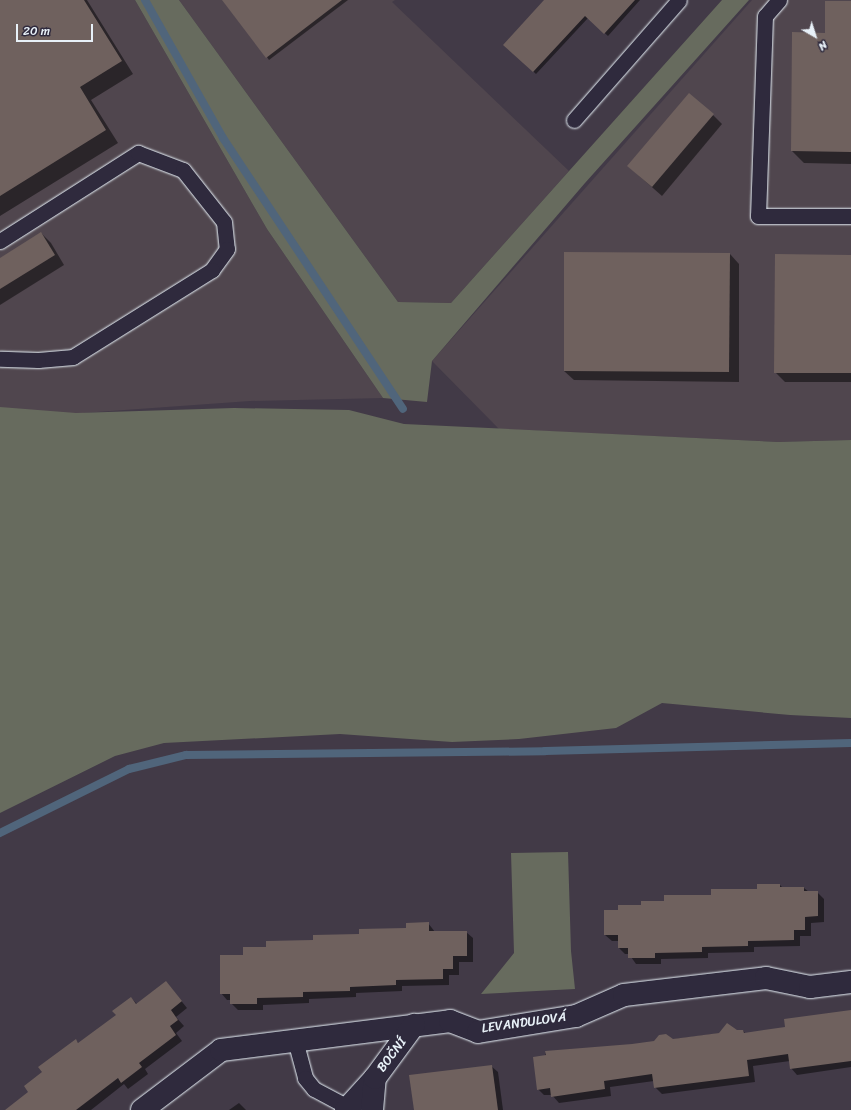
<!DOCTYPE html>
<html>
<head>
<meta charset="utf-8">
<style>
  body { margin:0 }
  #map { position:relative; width:851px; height:1110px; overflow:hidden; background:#423a47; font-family:Sriracha,sans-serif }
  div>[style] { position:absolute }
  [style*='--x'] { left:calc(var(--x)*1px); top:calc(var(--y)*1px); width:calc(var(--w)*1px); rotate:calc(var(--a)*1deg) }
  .built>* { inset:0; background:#50464e }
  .green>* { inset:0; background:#676b5e }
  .shadow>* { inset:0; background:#0007 }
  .stream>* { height:8px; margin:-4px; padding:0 4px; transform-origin:4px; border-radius:4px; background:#50657b }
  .building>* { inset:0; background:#6f615e }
  .roads { filter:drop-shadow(0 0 1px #e8f1f8) drop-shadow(0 0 1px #e8f1f8) }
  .lane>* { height:15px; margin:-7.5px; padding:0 7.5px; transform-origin:7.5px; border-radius:7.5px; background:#2f2a3d }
  .street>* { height:22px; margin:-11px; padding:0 11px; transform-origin:11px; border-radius:11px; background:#2f2a3d }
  span { translate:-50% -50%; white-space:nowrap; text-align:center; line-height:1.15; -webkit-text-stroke:4px #2f2a3d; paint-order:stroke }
  .street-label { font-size:13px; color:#e8f1f8 }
  .north { position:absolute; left:795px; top:16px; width:40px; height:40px; -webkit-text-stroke:3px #2f2a3d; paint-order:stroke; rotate:141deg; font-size:11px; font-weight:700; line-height:16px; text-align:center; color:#e8f1f8 }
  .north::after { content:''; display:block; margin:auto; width:14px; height:18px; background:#e8f1f8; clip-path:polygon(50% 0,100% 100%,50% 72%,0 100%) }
  .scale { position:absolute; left:16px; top:24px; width:77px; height:18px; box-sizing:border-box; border:2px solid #e8f1f8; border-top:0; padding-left:5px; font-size:12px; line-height:14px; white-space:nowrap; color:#e8f1f8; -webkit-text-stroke:3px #2f2a3d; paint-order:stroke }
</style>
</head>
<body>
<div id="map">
  <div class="built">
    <i style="clip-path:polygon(0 0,135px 0,267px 229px,383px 398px,250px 401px,55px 415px,0 408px)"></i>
    <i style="clip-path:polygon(179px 0,395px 0,392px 2px,569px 171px,451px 303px,398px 302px)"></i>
    <i style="clip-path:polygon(752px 0,851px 0,851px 440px,778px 442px,499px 429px,432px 361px)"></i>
  </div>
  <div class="green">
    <i style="clip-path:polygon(135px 0,179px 0,398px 302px,451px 303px,722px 0,749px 0,585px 183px,432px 361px,427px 402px,383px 398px,267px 229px)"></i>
    <i style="clip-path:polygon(0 407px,76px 413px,234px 408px,349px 410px,404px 424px,778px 442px,851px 440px,851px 718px,790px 715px,662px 703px,616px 728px,519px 739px,452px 742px,340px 734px,164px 743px,115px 756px,0 813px)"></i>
    <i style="clip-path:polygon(568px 852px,571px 951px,575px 989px,481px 994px,514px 953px,511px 853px)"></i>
  </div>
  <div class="shadow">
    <i style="clip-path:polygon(0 0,87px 0,133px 74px,91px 100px,118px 143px,0 216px)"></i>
    <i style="clip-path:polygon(228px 0,348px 0,269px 60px)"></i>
    <i style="clip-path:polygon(546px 0,640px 0,608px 36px,588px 18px,536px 74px,505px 45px)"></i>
    <i style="clip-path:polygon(851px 2px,851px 164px,804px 163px,792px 151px,793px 33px,826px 34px)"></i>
    <i style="clip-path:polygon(713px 115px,722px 124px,662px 196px,628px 166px)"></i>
    <i style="clip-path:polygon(41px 233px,51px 243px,64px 265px,0 305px,0 259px)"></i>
    <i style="clip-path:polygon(730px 254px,739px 264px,739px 382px,574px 380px,564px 371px)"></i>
    <i style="clip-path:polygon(851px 256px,851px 382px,785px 382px,775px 372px)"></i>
    <i style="clip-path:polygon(780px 885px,783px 888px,804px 888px,809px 892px,817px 892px,824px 899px,824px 922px,811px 923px,811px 936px,800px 936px,800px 946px,754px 947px,754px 952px,708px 953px,708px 958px,661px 959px,661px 964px,636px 964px,629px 954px,625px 954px,619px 948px,619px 941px,612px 941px,605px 935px,619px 911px,758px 890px)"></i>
    <i style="clip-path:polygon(428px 923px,435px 932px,466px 932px,473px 938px,473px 962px,459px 962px,459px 975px,449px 975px,449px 985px,402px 986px,402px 991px,356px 993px,356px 997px,309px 999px,309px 1003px,263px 1005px,263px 1010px,238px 1010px,231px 1003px,231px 1000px,227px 1000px,221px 993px,244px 956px,267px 947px,407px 929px)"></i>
    <i style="clip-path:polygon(166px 982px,187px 1008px,176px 1017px,184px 1026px,176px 1033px,182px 1041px,145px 1069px,148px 1074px,128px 1089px,124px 1084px,91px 1110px,7px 1110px,30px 1092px,43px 1072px,76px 1040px,79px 1044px,117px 1016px,131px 998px,137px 1004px)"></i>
    <i style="clip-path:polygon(851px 1011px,851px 1067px,797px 1075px,791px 1068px,790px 1061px,753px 1066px,755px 1082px,662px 1094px,655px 1087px,654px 1081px,610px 1087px,611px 1096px,559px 1103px,552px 1095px,544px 1095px,538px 1089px,546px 1052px,600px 1049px,737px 1031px,743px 1031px,746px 1034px,786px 1028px)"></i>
    <i style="clip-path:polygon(491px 1066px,498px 1072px,503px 1110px,415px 1110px)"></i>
    <i style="clip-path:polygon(239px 1103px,246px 1110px,229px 1110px)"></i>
  </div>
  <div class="stream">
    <i style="--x:145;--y:0;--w:159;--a:60.5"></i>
    <i style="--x:223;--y:138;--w:325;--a:56.4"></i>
    <i style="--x:0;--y:833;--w:144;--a:-26.4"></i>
    <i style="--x:129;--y:769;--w:59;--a:-13.8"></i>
    <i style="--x:186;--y:755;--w:359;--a:-0.6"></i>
    <i style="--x:545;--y:751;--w:306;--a:-1.5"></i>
  </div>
  <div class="building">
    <i style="clip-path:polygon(0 0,84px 0,122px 61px,80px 87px,106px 130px,0 196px)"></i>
    <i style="clip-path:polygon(222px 0,342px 0,266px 58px)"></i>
    <i style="clip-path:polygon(544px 0,635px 0,604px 34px,585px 16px,533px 72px,503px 45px)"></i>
    <i style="clip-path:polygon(825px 1px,851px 1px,851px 152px,791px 151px,792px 32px,825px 33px)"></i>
    <i style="clip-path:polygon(689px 93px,714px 114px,652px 187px,627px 166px)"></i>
    <i style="clip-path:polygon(41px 232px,55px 255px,0 289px,0 258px)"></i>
    <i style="clip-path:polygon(564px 252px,730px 253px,729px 372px,564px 371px)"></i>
    <i style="clip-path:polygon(775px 254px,851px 255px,851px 373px,774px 373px)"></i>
    <i style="clip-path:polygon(757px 884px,780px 884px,780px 887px,804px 887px,804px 891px,818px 891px,818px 916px,805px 917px,805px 930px,794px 930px,794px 940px,748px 941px,748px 946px,702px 947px,702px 952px,655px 953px,655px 958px,628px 958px,628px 948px,618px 948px,618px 935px,604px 935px,604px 910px,618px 910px,618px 905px,641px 905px,641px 901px,664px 901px,664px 895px,711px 895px,711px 889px,757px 889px)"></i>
    <i style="clip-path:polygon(429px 922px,429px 931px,467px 931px,467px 956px,453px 956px,453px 969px,443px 969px,443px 979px,396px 980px,396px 985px,350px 987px,350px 991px,303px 992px,303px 997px,257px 998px,257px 1004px,230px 1004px,230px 994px,220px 994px,220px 955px,243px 955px,243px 947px,266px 947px,266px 941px,313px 940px,313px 935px,359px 934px,359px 929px,406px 928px,406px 923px)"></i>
    <i style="clip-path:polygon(166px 981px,182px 1001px,171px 1010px,178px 1020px,170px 1026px,176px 1035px,139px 1063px,142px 1067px,121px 1083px,118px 1078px,76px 1110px,5px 1110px,28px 1092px,24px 1086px,42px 1072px,38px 1067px,76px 1039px,78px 1043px,116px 1015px,112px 1011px,131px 997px,136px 1004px)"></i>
    <i style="clip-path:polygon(851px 1010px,851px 1061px,790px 1069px,788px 1054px,747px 1060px,749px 1076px,654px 1088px,652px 1074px,604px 1081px,605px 1089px,551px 1097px,550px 1088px,537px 1090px,533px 1057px,546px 1055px,545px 1051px,632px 1044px,654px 1041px,659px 1035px,666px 1034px,673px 1039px,719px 1033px,727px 1023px,737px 1030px,743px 1030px,744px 1033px,785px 1027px,784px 1019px)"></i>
    <i style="clip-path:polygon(492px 1065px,498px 1110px,414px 1110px,409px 1075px)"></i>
  </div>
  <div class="roads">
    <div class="lane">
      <i style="--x:779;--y:0;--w:21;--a:131"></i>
      <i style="--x:765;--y:16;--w:200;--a:92"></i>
      <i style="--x:758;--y:216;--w:93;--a:0"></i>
      <i style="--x:574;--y:120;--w:159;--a:-48.8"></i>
      <i style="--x:0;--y:241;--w:164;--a:-32.5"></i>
      <i style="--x:138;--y:153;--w:48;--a:20.7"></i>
      <i style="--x:183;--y:170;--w:66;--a:51.7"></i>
      <i style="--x:224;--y:222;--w:27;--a:84"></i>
      <i style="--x:227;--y:249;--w:26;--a:126"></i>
      <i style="--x:212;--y:270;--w:164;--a:148"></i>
      <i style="--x:73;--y:357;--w:35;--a:175"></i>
      <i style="--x:38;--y:360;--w:38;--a:-178"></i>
      <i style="--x:295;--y:1040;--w:39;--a:75"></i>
      <i style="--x:305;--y:1078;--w:14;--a:51"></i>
      <i style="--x:314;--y:1089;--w:38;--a:28"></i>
    </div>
    <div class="street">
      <i style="--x:142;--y:1110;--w:99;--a:-37.2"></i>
      <i style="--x:221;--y:1050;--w:231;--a:-7.2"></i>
      <i style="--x:450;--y:1021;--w:30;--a:21"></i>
      <i style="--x:478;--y:1032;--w:99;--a:-9.3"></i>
      <i style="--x:576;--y:1016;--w:52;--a:-23.6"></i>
      <i style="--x:624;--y:995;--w:143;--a:-6.8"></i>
      <i style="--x:766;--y:978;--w:45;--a:11.6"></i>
      <i style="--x:810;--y:987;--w:41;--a:-7"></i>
      <i style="--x:346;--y:1110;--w:43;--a:-47.8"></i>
      <i style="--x:372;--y:1110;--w:32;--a:-85"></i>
      <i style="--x:375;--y:1078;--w:66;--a:-53.7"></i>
    </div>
  </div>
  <div class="street-label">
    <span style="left:524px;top:1023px;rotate:-8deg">LEVANDULOVÁ</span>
    <span style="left:392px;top:1055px;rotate:-53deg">BOČNÍ</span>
  </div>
  <div class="north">N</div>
  <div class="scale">20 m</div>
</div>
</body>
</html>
